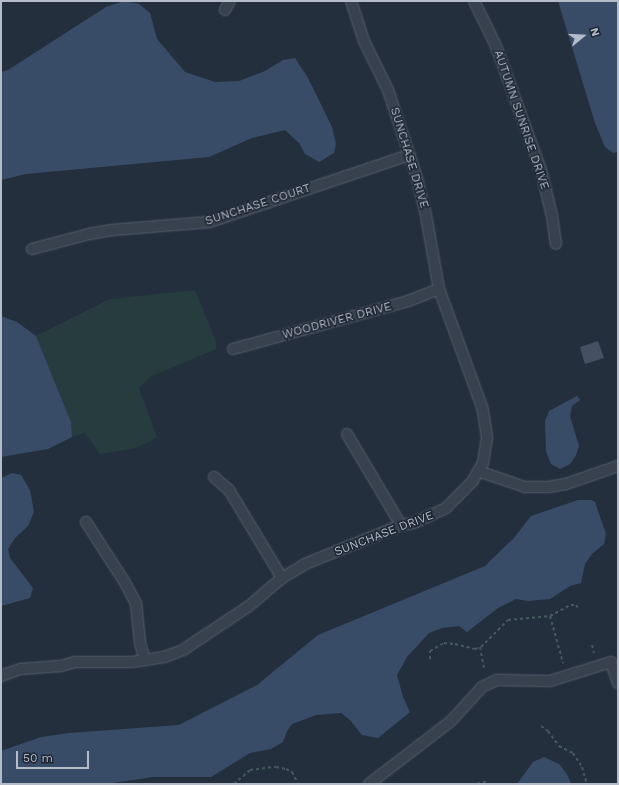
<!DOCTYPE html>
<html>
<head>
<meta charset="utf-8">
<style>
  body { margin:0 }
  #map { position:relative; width:619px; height:785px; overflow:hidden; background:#242f3e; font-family:"Work Sans",sans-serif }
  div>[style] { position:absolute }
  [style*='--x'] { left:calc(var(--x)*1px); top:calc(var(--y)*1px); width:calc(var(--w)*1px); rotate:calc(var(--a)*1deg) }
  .green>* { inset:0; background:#263c3f }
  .water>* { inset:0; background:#394c67 }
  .building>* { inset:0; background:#455162 }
  .path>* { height:2px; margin-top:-1px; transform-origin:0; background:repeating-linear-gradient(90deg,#44595c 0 3px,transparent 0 6px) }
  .roads { filter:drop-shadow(0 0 1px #565f6c) drop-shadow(0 0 1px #565f6c) }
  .minor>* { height:10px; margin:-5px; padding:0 5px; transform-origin:5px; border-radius:5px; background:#38414e }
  span { translate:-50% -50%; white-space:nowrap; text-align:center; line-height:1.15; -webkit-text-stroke:3px #1d2633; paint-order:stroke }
  .street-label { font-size:12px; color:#b4bcc9 }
  .frame { position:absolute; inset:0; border:2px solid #b4bcc9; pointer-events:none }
  .north { position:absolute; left:563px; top:16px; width:40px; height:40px; -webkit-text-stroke:3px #1d2633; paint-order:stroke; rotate:72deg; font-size:11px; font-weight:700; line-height:16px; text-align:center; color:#b4bcc9 }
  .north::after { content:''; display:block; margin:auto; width:14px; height:18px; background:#b4bcc9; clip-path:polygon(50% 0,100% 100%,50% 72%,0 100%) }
  .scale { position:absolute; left:16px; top:751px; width:73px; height:18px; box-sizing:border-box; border:2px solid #b4bcc9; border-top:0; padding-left:5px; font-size:12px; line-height:14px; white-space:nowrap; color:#b4bcc9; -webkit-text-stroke:3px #1d2633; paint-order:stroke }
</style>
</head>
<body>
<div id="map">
  <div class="green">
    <i style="clip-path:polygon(195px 290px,216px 342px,216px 349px,150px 377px,139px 388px,157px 437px,137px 448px,100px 454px,85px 433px,72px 437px,71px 422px,36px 336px,110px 299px)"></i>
  </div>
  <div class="water">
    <i style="clip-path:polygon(124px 1px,139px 4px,150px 13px,157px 39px,185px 72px,215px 82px,239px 81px,265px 71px,283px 60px,295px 58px,308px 78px,332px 127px,336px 144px,334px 153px,319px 162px,305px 154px,299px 143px,285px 130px,252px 138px,209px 157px,26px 174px,1px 180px,1px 72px,8px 70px,106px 7px)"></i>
    <i style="clip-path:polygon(558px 1px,618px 1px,618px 152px,613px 153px,605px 147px,595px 123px)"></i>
    <i style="clip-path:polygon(1px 316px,17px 322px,36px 336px,71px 422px,72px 437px,48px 449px,1px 457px)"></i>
    <i style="clip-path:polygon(577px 396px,580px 400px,572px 406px,570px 416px,579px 446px,576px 455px,570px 464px,560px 469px,551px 464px,546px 451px,545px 421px,549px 411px)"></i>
    <i style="clip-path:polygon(12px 473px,21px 475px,30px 490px,34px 512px,28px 526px,15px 538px,8px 549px,10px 558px,33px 588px,30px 598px,1px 606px,1px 478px)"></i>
    <i style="clip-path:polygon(578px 500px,591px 500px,595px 502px,606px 534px,604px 544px,592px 554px,585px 564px,581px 583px,570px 586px,550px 599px,528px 601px,516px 599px,498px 608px,467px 632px,459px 626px,442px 628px,429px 633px,407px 657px,397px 675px,403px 697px,410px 712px,378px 738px,362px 735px,350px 720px,341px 713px,316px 715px,292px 724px,287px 731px,283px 742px,271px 749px,250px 753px,211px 777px,153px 777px,105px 784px,1px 784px,1px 751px,41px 737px,69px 733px,179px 725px,257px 685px,318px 635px,485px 566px,514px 538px,531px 516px)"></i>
    <i style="clip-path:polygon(544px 757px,559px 764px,567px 774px,571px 784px,517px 784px,533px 762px)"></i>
  </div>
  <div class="building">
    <i style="clip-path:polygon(598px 341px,604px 358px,585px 364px,580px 347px)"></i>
  </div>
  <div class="path">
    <i style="--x:550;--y:616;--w:49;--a:74.5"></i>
    <i style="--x:592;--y:645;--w:8;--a:76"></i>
    <i style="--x:480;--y:647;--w:21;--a:79"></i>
    <i style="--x:430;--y:659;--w:8;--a:-90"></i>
    <i style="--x:430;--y:651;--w:16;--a:-30"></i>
    <i style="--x:444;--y:643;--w:11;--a:5"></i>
    <i style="--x:455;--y:644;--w:21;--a:14"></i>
    <i style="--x:475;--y:649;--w:6;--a:-18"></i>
    <i style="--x:481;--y:647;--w:38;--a:-45"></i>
    <i style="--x:508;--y:620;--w:42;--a:-5.4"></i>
    <i style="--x:550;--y:616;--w:24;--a:-28"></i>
    <i style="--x:571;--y:605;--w:5;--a:0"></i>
    <i style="--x:576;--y:605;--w:5;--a:53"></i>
    <i style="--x:541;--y:726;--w:9;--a:36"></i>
    <i style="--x:548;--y:731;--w:19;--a:54"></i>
    <i style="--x:559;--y:746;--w:16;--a:27"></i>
    <i style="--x:573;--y:753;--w:17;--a:57"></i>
    <i style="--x:582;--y:767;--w:18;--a:74"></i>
    <i style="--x:234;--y:784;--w:21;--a:-41"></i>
    <i style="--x:250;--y:770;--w:26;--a:-7"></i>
    <i style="--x:276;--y:767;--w:10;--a:11"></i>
    <i style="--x:286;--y:769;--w:7;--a:27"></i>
    <i style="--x:292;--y:772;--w:13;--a:63"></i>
    <i style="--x:471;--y:784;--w:12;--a:-5"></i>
    <i style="--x:483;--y:783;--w:5;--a:-37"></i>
  </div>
  <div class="roads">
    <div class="minor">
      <i style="--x:474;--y:1;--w:50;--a:63.9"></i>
      <i style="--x:496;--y:46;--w:132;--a:70.1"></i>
      <i style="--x:541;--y:170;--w:47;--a:76.6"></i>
      <i style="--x:552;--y:216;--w:28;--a:82"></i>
      <i style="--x:225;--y:10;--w:10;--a:-61"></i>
      <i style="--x:32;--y:249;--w:59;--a:-14.7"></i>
      <i style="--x:89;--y:234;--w:23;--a:-10"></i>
      <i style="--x:112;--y:230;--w:98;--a:-4.7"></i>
      <i style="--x:210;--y:222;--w:210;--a:-18.6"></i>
      <i style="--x:233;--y:349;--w:181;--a:-15.3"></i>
      <i style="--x:408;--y:301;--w:33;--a:-21"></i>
      <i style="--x:347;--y:434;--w:106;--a:59.3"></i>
      <i style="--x:478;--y:471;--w:50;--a:18.8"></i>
      <i style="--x:525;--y:487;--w:24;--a:0"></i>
      <i style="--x:549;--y:487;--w:17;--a:-10"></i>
      <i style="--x:566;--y:484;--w:55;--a:-19.1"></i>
      <i style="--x:214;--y:477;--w:20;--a:41"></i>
      <i style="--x:229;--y:490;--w:103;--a:58.9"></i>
      <i style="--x:86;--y:522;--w:70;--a:57.2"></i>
      <i style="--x:124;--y:581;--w:26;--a:62"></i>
      <i style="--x:136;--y:604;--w:39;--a:84"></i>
      <i style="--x:140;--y:643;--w:18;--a:74"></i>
      <i style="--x:1;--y:676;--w:20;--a:-20"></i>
      <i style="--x:20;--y:669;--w:41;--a:-4.2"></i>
      <i style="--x:61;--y:666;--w:15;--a:-16"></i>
      <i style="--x:75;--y:662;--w:57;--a:0"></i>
      <i style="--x:132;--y:662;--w:32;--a:-9"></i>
      <i style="--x:164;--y:657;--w:20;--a:-20"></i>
      <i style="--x:183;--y:650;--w:79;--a:-33.7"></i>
      <i style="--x:249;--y:606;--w:43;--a:-40.3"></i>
      <i style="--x:282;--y:578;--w:27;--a:-31"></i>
      <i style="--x:305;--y:564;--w:104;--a:-22.1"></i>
      <i style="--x:401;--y:525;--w:13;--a:-9"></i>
      <i style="--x:414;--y:523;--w:35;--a:-25"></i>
      <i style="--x:446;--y:508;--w:37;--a:-45"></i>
      <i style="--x:472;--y:482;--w:22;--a:-60"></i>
      <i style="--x:483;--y:463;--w:26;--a:-81"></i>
      <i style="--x:487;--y:437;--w:30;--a:-99"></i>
      <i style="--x:482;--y:407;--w:126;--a:-110"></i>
      <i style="--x:439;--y:289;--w:75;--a:-100"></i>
      <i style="--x:426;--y:215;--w:38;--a:-104"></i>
      <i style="--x:417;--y:178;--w:93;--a:-108.2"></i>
      <i style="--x:388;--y:90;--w:55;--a:-116.1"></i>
      <i style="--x:364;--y:41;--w:42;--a:-108"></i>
      <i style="--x:369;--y:784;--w:103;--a:-37.5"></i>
      <i style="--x:451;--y:721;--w:46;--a:-47.6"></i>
      <i style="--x:482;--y:687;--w:17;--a:-25"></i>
      <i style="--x:497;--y:680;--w:53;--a:1.1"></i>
      <i style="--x:550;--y:681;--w:64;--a:-17.3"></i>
      <i style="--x:611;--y:662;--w:22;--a:72"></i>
    </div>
  </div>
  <div class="street-label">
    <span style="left:521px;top:120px;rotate:71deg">AUTUMN SUNRISE DRIVE</span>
    <span style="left:409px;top:158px;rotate:73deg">SUNCHASE DRIVE</span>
    <span style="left:258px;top:205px;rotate:-18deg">SUNCHASE COURT</span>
    <span style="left:337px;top:321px;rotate:-15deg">WOODRIVER DRIVE</span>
    <span style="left:384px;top:534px;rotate:-21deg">SUNCHASE DRIVE</span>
  </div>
  <div class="frame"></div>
  <div class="north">N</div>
  <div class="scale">50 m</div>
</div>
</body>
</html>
